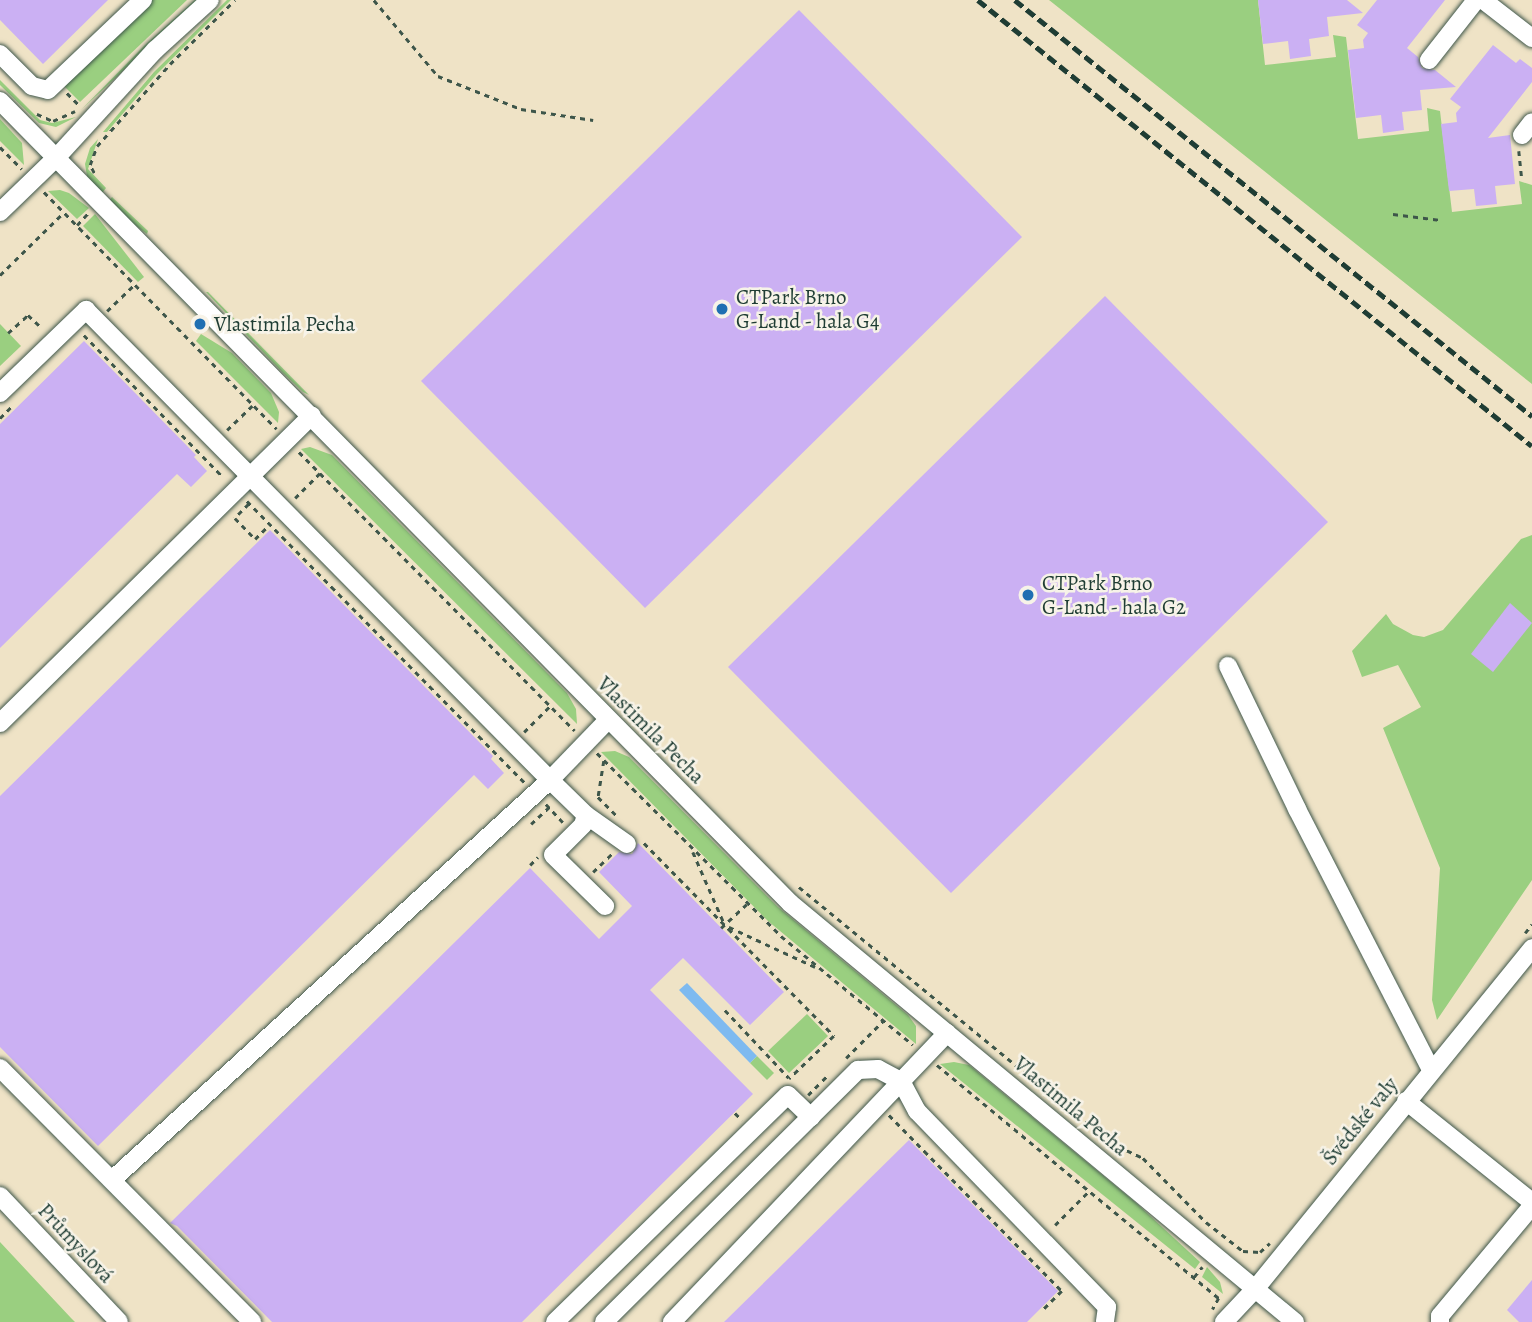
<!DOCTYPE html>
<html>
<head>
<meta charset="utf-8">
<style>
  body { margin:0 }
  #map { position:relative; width:1532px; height:1322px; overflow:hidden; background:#efe3c6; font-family:Alegreya,serif }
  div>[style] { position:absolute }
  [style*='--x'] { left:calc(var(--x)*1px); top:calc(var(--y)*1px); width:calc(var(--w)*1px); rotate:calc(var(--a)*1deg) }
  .green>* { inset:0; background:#9acf80 }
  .water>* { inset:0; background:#7ebaf0 }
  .building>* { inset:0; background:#cbb0f3 }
  .path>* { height:2.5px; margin-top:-1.25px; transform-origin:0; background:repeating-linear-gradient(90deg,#3e564a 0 5px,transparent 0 10px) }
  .roads { filter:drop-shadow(0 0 2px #3e564a) drop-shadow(0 0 2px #3e564a) }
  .minor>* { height:18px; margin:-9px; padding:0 9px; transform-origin:9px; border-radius:9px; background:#fff }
  .rail>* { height:4.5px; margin-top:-2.25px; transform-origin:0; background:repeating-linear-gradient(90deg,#1f3d34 0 10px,transparent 0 15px) }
  .dots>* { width:19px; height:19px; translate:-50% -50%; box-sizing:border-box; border:4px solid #f7f3e8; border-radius:50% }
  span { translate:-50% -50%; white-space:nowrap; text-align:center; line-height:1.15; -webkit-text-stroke:5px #f7f3e8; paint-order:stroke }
  .poi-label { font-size:21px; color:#1f3d34 }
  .left { translate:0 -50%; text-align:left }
  .street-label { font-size:21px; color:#1f3d34 }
</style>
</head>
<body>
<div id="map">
  <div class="green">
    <i style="clip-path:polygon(151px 0,187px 0,80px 102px,64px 86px)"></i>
    <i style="clip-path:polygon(195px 0,199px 0,81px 110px,144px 46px)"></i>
    <i style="clip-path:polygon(227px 0,231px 0,157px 74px,107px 132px,103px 132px,154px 72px)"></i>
    <i style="clip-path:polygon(1049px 0,1258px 0,1265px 65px,1336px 57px,1333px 35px,1346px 37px,1358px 139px,1429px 131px,1427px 108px,1440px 111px,1452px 212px,1522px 204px,1519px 181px,1532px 185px,1532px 384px)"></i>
    <i style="clip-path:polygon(0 80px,40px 120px,52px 123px,76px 117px,56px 127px,39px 123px,0 85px)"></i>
    <i style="clip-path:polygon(0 119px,22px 143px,24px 165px,0 141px)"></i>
    <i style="clip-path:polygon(98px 139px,88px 169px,106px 188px,99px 197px,88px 182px,85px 164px,90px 148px)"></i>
    <i style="clip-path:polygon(60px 190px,69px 193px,89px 208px,77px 219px,48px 191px)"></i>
    <i style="clip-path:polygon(112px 197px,148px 231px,147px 234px,106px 204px)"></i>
    <i style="clip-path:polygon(95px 214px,144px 277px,138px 282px,83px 226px)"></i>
    <i style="clip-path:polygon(206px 292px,208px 292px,309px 395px,303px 392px,282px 372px)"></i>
    <i style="clip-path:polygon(0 324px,21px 346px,0 366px)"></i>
    <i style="clip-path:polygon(201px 334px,232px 353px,271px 393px,279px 412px,278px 423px,196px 341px)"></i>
    <i style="clip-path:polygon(310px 447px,332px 455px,567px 693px,576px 709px,577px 724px,301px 449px)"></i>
    <i style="clip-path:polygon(1532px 535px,1532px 880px,1437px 1020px,1432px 1000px,1440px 868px,1383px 728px,1421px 707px,1398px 665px,1362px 677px,1352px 651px,1386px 614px,1393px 624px,1413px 635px,1424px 637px,1443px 630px,1521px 539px)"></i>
    <i style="clip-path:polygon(615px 751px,629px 757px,778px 907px,908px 1015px,916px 1026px,916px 1044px,768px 921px,601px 752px)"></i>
    <i style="clip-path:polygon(807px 1014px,828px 1036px,789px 1073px,768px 1051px)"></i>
    <i style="clip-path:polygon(757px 1056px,774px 1073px,767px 1080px,750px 1063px)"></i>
    <i style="clip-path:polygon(954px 1062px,969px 1065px,1135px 1202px,1200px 1262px,1195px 1269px,940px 1064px)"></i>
    <i style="clip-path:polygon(0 1242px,71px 1318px,75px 1322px,0 1322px)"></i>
    <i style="clip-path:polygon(1207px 1267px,1220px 1282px,1223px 1294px,1202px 1277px)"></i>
  </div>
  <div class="water">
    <i style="clip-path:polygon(687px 983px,757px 1056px,750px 1063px,679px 990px)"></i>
  </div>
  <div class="building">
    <i style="clip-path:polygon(0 0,108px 0,43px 64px,0 20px)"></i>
    <i style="clip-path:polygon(1258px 0,1347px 0,1363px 13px,1327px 17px,1329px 36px,1309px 39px,1311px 56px,1290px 59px,1288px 41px,1263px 44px)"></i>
    <i style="clip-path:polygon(1377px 0,1445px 0,1407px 48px,1418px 57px,1422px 68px,1435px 70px,1456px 87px,1420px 90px,1422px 110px,1402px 112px,1404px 130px,1383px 133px,1381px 115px,1356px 118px,1348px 50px,1364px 48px,1363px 40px,1368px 33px,1357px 25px)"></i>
    <i style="clip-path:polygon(799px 10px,1022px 237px,645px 608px,421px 381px)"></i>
    <i style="clip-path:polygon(1493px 45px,1516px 63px,1520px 59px,1532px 68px,1532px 82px,1488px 138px,1510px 135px,1515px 184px,1495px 186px,1497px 204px,1476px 206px,1474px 189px,1449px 191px,1441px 124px,1457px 122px,1456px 113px,1461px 107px,1450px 99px)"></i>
    <i style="clip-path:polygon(1105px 296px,1328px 522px,951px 893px,728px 667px)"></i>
    <i style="clip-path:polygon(84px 341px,196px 455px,194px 457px,207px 471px,191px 487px,177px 474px,0 648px,0 424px)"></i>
    <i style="clip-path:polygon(270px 530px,493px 756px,491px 759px,504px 773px,488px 789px,474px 775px,98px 1146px,0 1047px,0 796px)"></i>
    <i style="clip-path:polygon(1510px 603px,1532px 623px,1493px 672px,1471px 654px)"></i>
    <i style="clip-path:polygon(638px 843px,784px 992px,750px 1025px,683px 958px,650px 990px,753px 1094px,522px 1322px,272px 1322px,177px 1226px,170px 1223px,530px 868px,599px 939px,632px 906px,599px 872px,619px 852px,632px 854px)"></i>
    <i style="clip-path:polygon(909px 1140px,1058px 1291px,1027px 1322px,724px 1322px)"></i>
    <i style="clip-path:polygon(1532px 1280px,1532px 1322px,1519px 1322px,1507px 1310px)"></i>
  </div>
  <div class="path">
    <i style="--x:374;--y:0;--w:99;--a:49.9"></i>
    <i style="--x:438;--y:76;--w:89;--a:21.7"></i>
    <i style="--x:521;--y:109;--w:73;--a:8.7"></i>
    <i style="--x:67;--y:93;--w:18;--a:45"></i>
    <i style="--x:37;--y:114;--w:17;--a:24"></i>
    <i style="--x:53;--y:121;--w:24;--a:-24"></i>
    <i style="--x:0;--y:147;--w:31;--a:45"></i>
    <i style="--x:1519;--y:151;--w:27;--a:84"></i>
    <i style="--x:94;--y:173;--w:9;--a:-117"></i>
    <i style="--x:90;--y:165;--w:20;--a:-70"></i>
    <i style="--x:97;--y:146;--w:110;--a:-48.3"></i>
    <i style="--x:170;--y:64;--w:91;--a:-44.6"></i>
    <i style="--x:44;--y:192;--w:332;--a:45.5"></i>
    <i style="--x:1393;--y:214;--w:48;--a:7.1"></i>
    <i style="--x:77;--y:225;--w:18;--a:-47"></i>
    <i style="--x:0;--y:275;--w:90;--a:-44.5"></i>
    <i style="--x:107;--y:311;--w:39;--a:-44"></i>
    <i style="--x:8;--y:333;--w:27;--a:-42"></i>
    <i style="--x:28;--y:315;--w:18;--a:43"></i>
    <i style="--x:84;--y:335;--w:200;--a:45.6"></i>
    <i style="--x:0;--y:418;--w:20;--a:-45"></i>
    <i style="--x:227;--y:430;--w:35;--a:-44"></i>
    <i style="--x:299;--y:452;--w:392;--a:45.3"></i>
    <i style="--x:295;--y:498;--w:35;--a:-45"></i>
    <i style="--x:247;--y:501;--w:395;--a:45.4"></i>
    <i style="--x:249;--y:504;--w:20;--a:135"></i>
    <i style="--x:235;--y:518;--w:29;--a:46"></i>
    <i style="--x:255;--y:539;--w:21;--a:-45"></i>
    <i style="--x:524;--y:732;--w:37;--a:-45"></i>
    <i style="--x:597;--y:753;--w:260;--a:44.8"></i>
    <i style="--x:781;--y:936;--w:171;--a:39.5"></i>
    <i style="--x:604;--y:761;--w:36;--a:99"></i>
    <i style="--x:598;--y:797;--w:27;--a:45"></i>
    <i style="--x:546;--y:804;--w:25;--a:47"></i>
    <i style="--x:531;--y:824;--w:25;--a:-43"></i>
    <i style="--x:644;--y:843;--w:271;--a:45.4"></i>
    <i style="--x:834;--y:1036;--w:62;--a:136.3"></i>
    <i style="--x:693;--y:852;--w:77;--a:66.4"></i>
    <i style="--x:530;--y:865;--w:11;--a:-45"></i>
    <i style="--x:593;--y:872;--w:29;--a:-44"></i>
    <i style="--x:799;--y:887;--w:401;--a:39.4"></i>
    <i style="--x:1109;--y:1142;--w:38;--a:25"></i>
    <i style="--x:1143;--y:1158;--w:90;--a:45.5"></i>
    <i style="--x:1206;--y:1222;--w:47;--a:38.1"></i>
    <i style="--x:1243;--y:1251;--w:17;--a:3"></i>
    <i style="--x:1260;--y:1252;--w:13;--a:-42"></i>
    <i style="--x:729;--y:927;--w:95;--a:24.9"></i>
    <i style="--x:721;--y:928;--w:35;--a:-43"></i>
    <i style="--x:1525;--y:933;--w:11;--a:-52"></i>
    <i style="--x:725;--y:1010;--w:93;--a:46.7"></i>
    <i style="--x:846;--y:1058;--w:52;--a:-45"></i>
    <i style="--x:937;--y:1065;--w:366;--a:39.6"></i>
    <i style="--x:1219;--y:1298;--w:13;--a:119"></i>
    <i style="--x:808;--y:1095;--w:28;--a:-45"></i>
    <i style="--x:735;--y:1113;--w:10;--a:45"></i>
    <i style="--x:889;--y:1115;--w:247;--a:45.5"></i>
    <i style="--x:1062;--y:1291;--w:27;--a:135"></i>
    <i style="--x:1055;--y:1225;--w:48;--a:-45"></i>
    <i style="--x:1194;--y:1277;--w:13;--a:-51"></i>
  </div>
  <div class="roads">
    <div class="minor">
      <i style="--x:1483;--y:0;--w:62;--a:37.8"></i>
      <i style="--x:0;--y:54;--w:45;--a:45"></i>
      <i style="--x:32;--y:86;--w:16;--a:14"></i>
      <i style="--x:48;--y:90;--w:131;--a:-43.5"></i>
      <i style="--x:1429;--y:60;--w:76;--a:-51.9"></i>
      <i style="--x:0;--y:101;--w:1126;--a:45.43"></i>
      <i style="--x:790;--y:903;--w:656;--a:39.68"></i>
      <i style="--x:1522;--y:135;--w:16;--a:-52"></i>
      <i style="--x:0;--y:212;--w:78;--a:-44"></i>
      <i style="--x:56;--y:158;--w:147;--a:-47.5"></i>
      <i style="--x:155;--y:50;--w:74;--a:-42.3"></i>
      <i style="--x:0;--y:393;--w:120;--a:-44"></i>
      <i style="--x:86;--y:310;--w:660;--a:45.37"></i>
      <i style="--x:550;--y:780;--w:50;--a:44.2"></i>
      <i style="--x:586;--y:815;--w:50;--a:35.3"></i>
      <i style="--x:1228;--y:666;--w:159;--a:64.2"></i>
      <i style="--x:1297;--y:809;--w:293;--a:62.8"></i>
      <i style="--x:0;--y:723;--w:438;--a:-44.6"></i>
      <i style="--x:586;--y:815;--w:10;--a:107"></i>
      <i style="--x:583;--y:825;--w:42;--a:135"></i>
      <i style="--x:553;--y:855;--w:73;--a:44.4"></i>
      <i style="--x:0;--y:1068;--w:358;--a:45.2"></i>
      <i style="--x:1406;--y:1101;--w:161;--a:38.7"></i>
      <i style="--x:112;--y:1180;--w:593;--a:-42.4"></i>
      <i style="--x:550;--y:780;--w:83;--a:-46"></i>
      <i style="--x:0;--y:1196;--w:173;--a:46.6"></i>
      <i style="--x:555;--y:1322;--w:325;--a:-44.3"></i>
      <i style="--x:788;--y:1095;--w:32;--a:44"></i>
      <i style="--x:604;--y:1322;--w:358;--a:-44.8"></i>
      <i style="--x:858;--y:1070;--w:20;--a:-3"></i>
      <i style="--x:878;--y:1069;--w:26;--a:28"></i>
      <i style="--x:901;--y:1081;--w:34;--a:62"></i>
      <i style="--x:917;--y:1111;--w:273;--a:45.9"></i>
      <i style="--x:1107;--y:1307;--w:15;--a:98"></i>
      <i style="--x:672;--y:1322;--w:399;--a:-46.4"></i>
      <i style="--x:1224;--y:1322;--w:47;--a:-46.7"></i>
      <i style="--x:1256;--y:1288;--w:438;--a:-50.9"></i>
      <i style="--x:1440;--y:1322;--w:6;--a:-90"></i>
      <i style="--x:1440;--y:1316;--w:143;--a:-50.1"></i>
    </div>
  </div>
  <div class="rail">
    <i style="--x:978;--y:0;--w:711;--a:38.84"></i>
    <i style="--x:1015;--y:0;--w:664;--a:38.82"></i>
  </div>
  <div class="dots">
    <i style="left:722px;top:309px;background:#1f6fb2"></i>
    <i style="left:200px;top:324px;background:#1f6fb2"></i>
    <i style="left:1028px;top:595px;background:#1f6fb2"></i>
  </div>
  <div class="poi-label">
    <span class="left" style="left:736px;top:309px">CTPark Brno<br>G-Land - hala G4</span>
    <span class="left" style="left:214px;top:324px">Vlastimila Pecha</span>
    <span class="left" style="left:1042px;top:595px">CTPark Brno<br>G-Land - hala G2</span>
  </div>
  <div class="street-label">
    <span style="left:651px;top:730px;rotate:45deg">Vlastimila Pecha</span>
    <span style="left:1071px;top:1106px;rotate:40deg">Vlastimila Pecha</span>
    <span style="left:1360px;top:1121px;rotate:-51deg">Švédské valy</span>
    <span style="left:76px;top:1243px;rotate:47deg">Průmyslová</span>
  </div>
</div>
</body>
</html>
